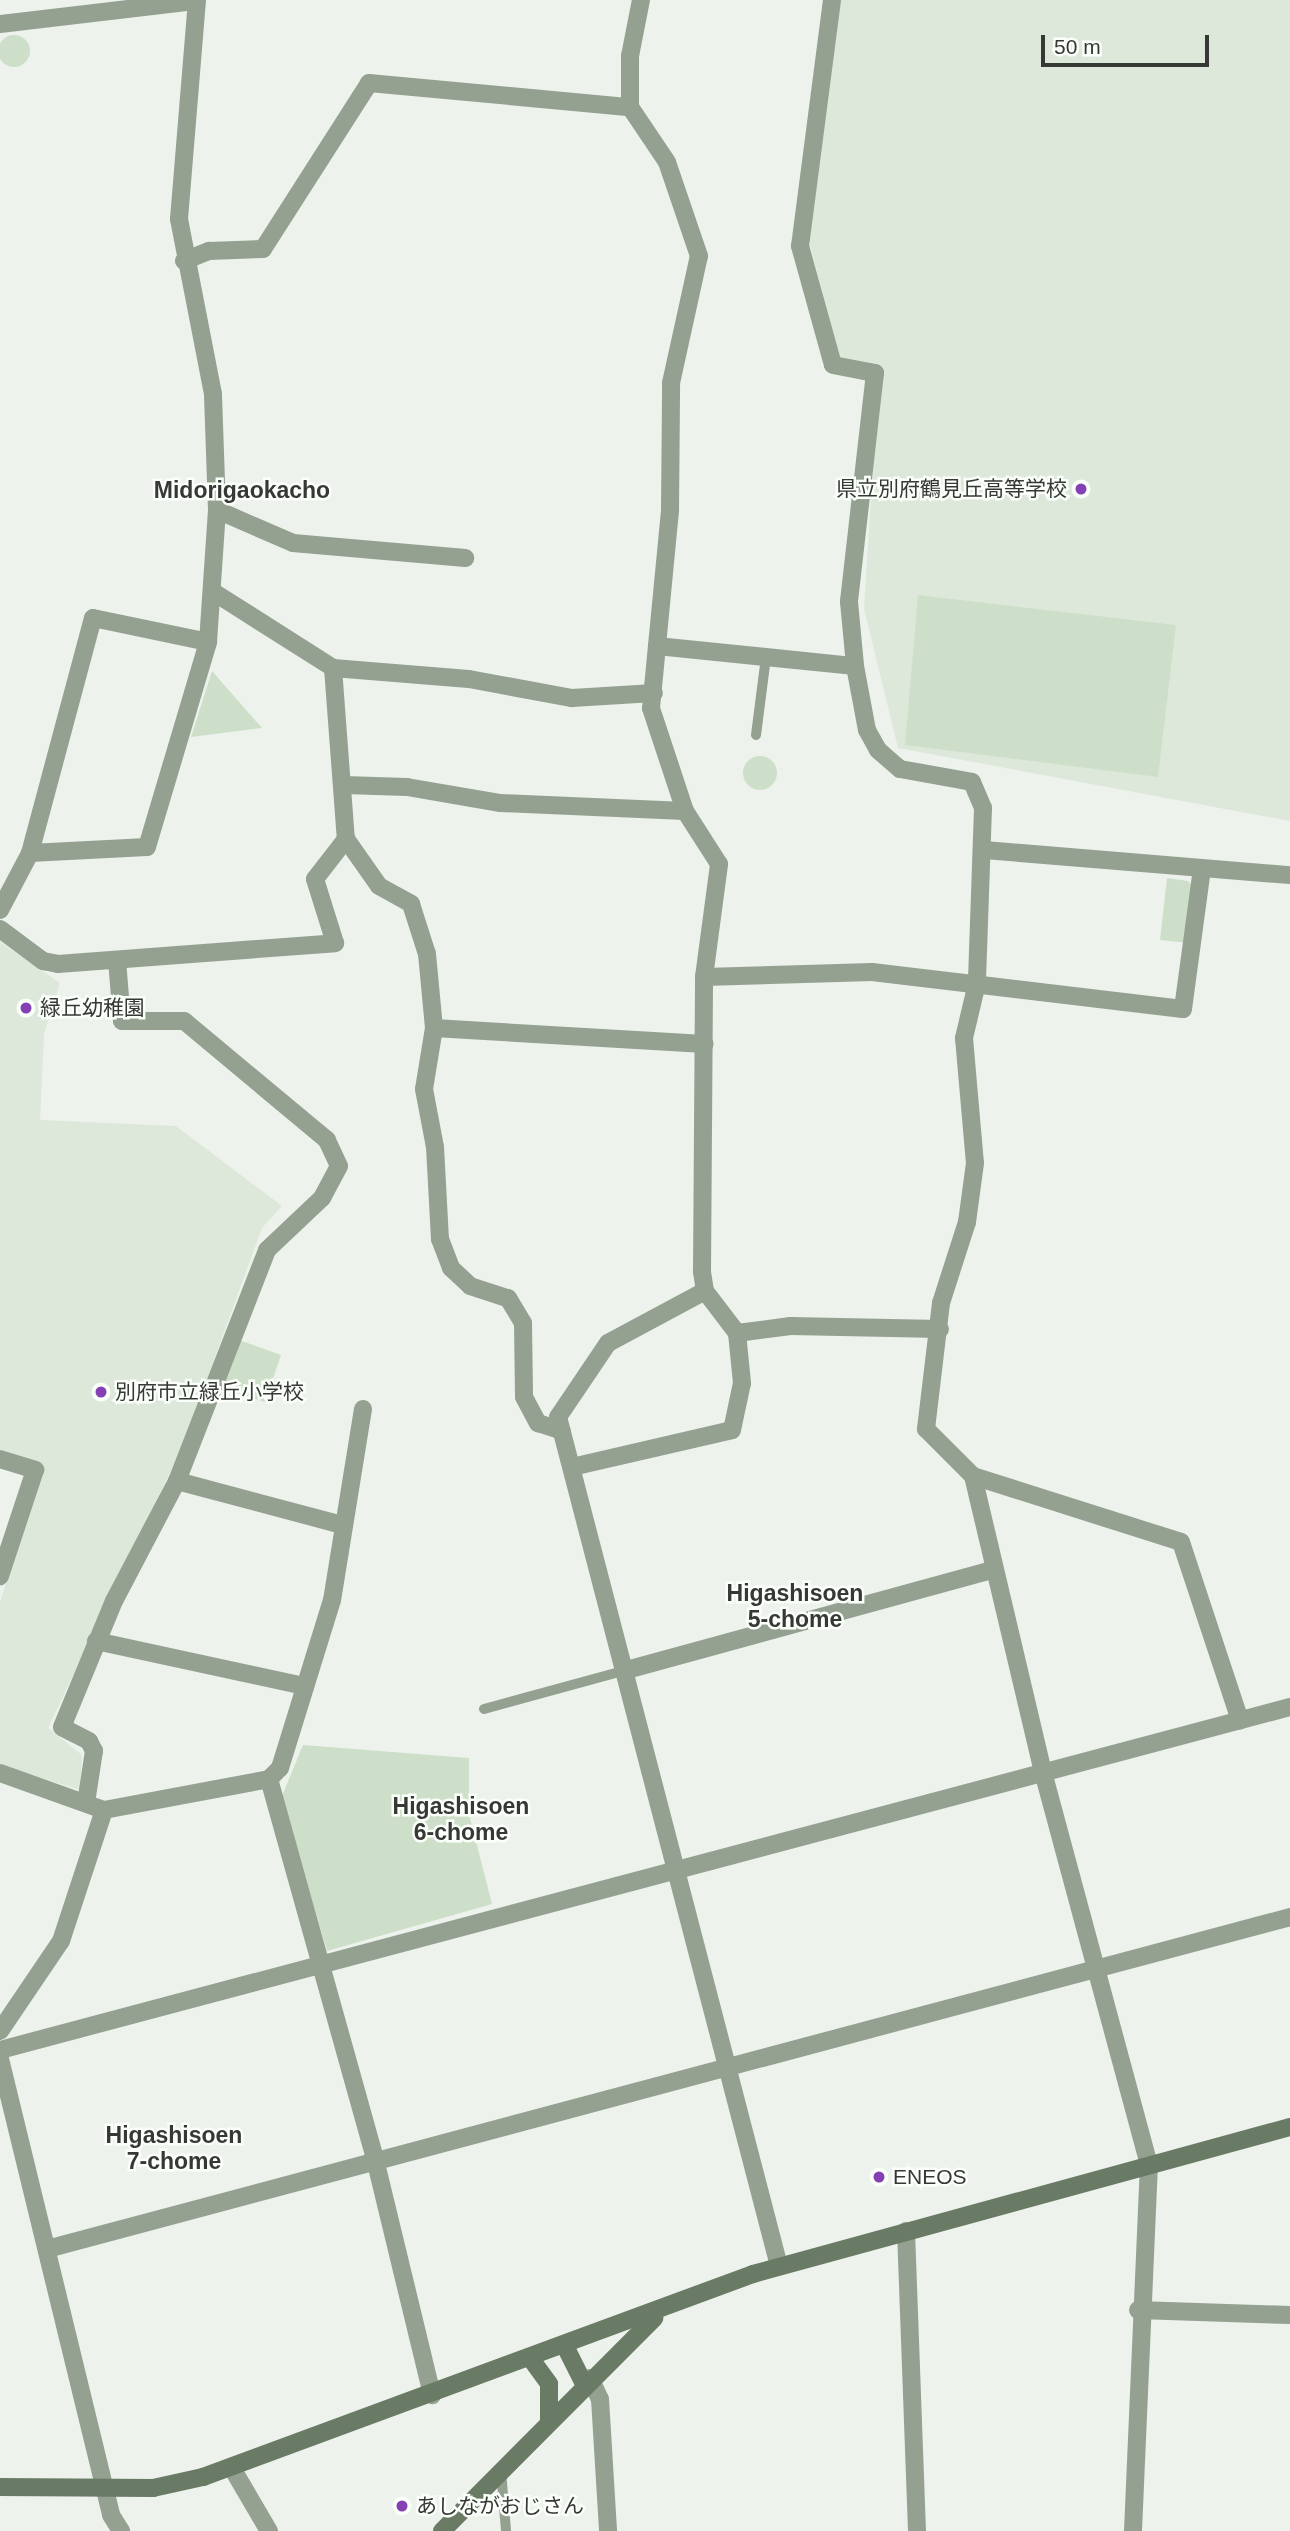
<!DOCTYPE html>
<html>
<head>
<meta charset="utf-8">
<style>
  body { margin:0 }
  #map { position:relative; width:1290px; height:2531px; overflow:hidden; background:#edf2ec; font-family:Arial,"Noto Sans JP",sans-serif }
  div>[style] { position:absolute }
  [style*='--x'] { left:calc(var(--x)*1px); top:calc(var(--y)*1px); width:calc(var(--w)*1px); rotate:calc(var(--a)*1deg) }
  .built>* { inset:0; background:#dde8db }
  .green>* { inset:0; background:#cddfc9 }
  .round { border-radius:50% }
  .lane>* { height:10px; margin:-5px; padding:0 5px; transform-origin:5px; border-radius:5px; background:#94a191 }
  .street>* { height:18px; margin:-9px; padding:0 9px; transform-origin:9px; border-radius:9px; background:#94a191 }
  .secondary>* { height:18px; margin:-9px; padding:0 9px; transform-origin:9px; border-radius:9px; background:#697a65 }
  .dots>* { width:19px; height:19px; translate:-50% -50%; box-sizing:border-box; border:4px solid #fbfffa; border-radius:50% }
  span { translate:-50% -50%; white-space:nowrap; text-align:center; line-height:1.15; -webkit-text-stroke:5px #fbfffa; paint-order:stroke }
  .poi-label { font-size:21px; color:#363836 }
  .right { translate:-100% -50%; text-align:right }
  .left { translate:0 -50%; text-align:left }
  .neighbourhood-label { font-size:23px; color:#363836; font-weight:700 }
  .scale { position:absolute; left:1041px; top:35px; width:168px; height:32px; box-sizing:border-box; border:4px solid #363836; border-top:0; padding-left:9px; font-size:21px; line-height:24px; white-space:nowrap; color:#363836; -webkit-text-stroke:5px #fbfffa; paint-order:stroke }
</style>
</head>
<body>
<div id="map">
  <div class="built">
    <i style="clip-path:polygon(838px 0,1290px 0,1290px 821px,898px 748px,864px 609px,879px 369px,840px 360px,808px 237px)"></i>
    <i style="clip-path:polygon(0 942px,60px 983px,44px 1034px,40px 1120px,176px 1126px,282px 1206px,262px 1228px,183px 1445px,48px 1728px,82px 1755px,80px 1790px,0 1765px,0 1602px,44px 1465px,0 1450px)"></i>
  </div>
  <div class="green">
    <i class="round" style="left:-2px;top:35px;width:32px;height:32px"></i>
    <i style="clip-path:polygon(918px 595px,1176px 625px,1158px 777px,905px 745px)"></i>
    <i style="clip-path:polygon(212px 671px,262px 728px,191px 737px)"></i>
    <i class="round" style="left:743px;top:756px;width:34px;height:34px"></i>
    <i style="clip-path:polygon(1167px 878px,1188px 881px,1195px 890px,1189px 943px,1160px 940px)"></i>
    <i style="clip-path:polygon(239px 1340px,281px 1355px,265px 1402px,222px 1388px)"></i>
    <i style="clip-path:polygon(303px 1745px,469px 1758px,469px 1814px,492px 1904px,327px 1951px,282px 1796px)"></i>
  </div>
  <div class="lane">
    <i style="--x:756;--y:735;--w:79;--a:-82.7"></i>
    <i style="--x:484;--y:1709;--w:144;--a:-15.3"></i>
    <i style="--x:501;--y:2471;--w:60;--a:85.2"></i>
  </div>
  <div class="street">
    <i style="--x:832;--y:0;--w:248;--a:97.4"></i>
    <i style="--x:800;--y:246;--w:123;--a:74.5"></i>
    <i style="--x:833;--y:365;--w:43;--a:10.8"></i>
    <i style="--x:875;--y:373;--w:230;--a:96.5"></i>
    <i style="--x:849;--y:602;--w:64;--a:84.6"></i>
    <i style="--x:855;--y:666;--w:65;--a:79.4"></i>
    <i style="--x:867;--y:730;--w:23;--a:61"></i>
    <i style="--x:878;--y:750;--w:29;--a:41"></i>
    <i style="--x:900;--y:769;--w:73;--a:10.2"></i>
    <i style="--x:972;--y:782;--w:28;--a:67"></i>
    <i style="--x:983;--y:808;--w:175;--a:92"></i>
    <i style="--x:977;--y:983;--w:57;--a:103.3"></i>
    <i style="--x:964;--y:1038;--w:125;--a:85"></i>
    <i style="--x:975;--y:1163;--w:60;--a:97.7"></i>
    <i style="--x:967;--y:1222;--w:85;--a:107.8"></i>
    <i style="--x:941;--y:1303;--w:127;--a:96.8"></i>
    <i style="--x:926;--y:1429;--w:66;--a:45"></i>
    <i style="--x:973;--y:1476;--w:218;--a:17.6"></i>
    <i style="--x:1181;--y:1542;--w:188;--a:71.7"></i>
    <i style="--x:0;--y:24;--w:198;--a:-6.7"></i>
    <i style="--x:184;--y:261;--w:27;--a:-22"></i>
    <i style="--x:209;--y:251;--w:54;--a:-2.1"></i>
    <i style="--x:263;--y:249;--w:197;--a:-57.4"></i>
    <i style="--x:369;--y:83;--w:262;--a:5.3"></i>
    <i style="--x:217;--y:510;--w:83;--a:23.5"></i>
    <i style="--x:293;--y:543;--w:173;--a:5"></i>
    <i style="--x:215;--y:593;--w:140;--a:32.4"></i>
    <i style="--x:333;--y:668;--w:171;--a:85.7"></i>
    <i style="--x:346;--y:839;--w:57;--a:54.9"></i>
    <i style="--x:379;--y:886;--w:37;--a:29"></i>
    <i style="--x:411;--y:904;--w:52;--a:72.3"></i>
    <i style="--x:427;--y:954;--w:74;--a:84.6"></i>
    <i style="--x:434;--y:1028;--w:62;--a:99.3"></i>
    <i style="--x:424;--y:1089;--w:59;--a:79.3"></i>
    <i style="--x:435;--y:1147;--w:92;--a:86.9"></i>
    <i style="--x:440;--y:1239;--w:31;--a:69"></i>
    <i style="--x:451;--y:1268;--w:26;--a:43"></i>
    <i style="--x:470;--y:1286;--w:40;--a:18"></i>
    <i style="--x:508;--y:1298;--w:29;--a:59"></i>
    <i style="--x:523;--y:1323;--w:74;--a:89.2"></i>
    <i style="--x:524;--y:1397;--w:30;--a:62"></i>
    <i style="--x:538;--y:1423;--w:25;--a:18"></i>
    <i style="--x:657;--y:646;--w:199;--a:5.8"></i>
    <i style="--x:333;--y:668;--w:136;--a:4.6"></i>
    <i style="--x:469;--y:679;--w:105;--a:10.5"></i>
    <i style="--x:572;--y:698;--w:82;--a:-3.5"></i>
    <i style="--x:344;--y:785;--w:63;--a:1.8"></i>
    <i style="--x:407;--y:787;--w:95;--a:9.7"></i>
    <i style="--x:501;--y:803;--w:184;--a:2.5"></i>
    <i style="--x:984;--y:850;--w:307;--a:4.7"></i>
    <i style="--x:30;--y:853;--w:117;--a:-2.9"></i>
    <i style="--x:147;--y:847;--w:214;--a:-73.4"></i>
    <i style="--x:208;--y:642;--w:132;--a:-86.1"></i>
    <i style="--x:217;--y:510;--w:116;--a:-92"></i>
    <i style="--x:213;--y:394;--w:178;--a:-101"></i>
    <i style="--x:179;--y:219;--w:220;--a:-85.3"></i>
    <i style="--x:0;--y:910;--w:64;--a:-62.2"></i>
    <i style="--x:30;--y:853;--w:243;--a:-75"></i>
    <i style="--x:93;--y:618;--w:117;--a:11.8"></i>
    <i style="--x:0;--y:929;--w:54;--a:36.7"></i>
    <i style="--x:43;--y:961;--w:15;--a:11"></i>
    <i style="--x:58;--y:964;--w:278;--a:-4.3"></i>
    <i style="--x:335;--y:943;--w:67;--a:-107.4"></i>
    <i style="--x:315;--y:879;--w:51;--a:-52.2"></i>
    <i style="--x:704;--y:977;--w:168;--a:-1.7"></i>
    <i style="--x:872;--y:972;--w:313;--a:6.8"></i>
    <i style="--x:1183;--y:1009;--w:141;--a:-82.3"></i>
    <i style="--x:434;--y:1028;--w:271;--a:3.4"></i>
    <i style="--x:705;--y:1291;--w:110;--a:151.8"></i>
    <i style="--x:608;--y:1343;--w:89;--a:124"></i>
    <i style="--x:558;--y:1417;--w:877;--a:75.41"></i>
    <i style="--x:737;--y:1333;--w:54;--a:-7.4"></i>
    <i style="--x:791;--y:1326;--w:149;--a:1.2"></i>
    <i style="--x:363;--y:1409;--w:193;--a:99.2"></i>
    <i style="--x:332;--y:1600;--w:176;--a:107.2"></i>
    <i style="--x:280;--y:1768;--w:16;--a:135"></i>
    <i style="--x:269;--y:1779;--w:395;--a:74.4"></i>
    <i style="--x:375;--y:2159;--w:243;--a:76.4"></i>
    <i style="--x:0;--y:1459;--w:37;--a:17"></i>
    <i style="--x:35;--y:1470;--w:112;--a:108.3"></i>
    <i style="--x:572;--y:1467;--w:164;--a:-13"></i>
    <i style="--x:732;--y:1430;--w:48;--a:-78"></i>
    <i style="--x:742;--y:1383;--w:50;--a:-95.7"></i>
    <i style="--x:737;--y:1333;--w:53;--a:-127.3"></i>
    <i style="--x:705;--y:1291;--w:20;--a:-99"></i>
    <i style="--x:702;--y:1271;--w:294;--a:-89.6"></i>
    <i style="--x:704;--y:977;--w:114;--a:-82.4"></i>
    <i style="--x:719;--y:864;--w:63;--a:-122.7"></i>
    <i style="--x:685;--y:811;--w:108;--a:-108.3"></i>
    <i style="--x:651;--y:708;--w:199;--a:-84.5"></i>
    <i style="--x:670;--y:510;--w:127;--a:-89.5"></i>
    <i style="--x:671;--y:383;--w:130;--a:-77.6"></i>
    <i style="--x:699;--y:256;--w:99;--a:-108.8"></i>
    <i style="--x:667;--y:162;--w:66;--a:-123.9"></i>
    <i style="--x:630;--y:107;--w:51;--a:-90"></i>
    <i style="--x:630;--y:56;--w:57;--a:-78.9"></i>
    <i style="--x:973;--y:1476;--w:304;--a:76.7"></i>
    <i style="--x:1043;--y:1772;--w:406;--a:74.9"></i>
    <i style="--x:1149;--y:2164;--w:367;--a:92.5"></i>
    <i style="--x:177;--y:1481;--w:171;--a:14.9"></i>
    <i style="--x:96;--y:1641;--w:214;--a:12.2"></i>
    <i style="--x:623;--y:1671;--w:383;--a:-15.3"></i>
    <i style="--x:0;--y:1773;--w:110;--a:19.6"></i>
    <i style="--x:104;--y:1810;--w:168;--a:-10.6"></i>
    <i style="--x:86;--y:1803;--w:53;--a:-81.3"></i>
    <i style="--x:94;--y:1751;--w:11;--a:-117"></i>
    <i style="--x:89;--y:1741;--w:30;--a:-153"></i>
    <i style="--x:62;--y:1727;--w:136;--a:-67.6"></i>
    <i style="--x:114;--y:1601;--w:136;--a:-62.3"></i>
    <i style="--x:177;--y:1481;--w:248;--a:-68.7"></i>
    <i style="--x:267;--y:1250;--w:76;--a:-43.4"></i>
    <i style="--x:322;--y:1198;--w:36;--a:-62"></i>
    <i style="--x:339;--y:1166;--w:29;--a:-115"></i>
    <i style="--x:327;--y:1140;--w:186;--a:-140.2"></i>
    <i style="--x:184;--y:1021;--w:62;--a:180"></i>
    <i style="--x:122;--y:1021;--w:61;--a:-94.7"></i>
    <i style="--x:0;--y:2031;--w:109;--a:-55.9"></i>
    <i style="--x:61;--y:1941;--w:138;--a:-71.8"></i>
    <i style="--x:0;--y:2050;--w:1335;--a:-14.89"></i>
    <i style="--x:0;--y:2059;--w:469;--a:76.3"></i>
    <i style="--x:111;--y:2515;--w:19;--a:58"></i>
    <i style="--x:906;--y:2231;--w:300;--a:87.9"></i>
    <i style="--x:47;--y:2249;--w:1287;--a:-14.95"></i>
    <i style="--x:1138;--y:2310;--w:152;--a:1.9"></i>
    <i style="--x:590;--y:2378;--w:23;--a:65"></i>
    <i style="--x:600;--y:2399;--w:132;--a:86.5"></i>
    <i style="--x:232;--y:2468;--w:73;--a:59.6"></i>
  </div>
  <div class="secondary">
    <i style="--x:565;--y:2346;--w:42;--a:63.4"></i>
    <i style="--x:531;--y:2359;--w:31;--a:54"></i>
    <i style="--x:549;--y:2384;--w:36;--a:90"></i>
    <i style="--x:0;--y:2487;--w:153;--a:0.4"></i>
    <i style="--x:153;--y:2488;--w:51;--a:-12.4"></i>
    <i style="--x:203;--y:2477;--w:586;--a:-20.26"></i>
    <i style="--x:753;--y:2274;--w:557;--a:-15.31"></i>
    <i style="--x:442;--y:2531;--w:301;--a:-45.1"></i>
  </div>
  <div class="dots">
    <i style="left:1081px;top:489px;background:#8540b3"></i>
    <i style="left:26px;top:1008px;background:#8540b3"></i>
    <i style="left:101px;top:1392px;background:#8540b3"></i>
    <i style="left:879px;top:2177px;background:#8540b3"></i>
    <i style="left:402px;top:2506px;background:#8540b3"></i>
  </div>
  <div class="poi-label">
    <span class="right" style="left:1067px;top:489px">県立別府鶴見丘高等学校</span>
    <span class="left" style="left:40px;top:1008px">緑丘幼稚園</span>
    <span class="left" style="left:115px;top:1392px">別府市立緑丘小学校</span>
    <span class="left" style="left:893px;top:2177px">ENEOS</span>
    <span class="left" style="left:416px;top:2506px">あしながおじさん</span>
  </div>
  <div class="neighbourhood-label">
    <span style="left:242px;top:490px">Midorigaokacho</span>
    <span style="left:795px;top:1606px">Higashisoen<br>5-chome</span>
    <span style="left:461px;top:1819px">Higashisoen<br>6-chome</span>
    <span style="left:174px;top:2148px">Higashisoen<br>7-chome</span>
  </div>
  <div class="scale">50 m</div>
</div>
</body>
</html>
